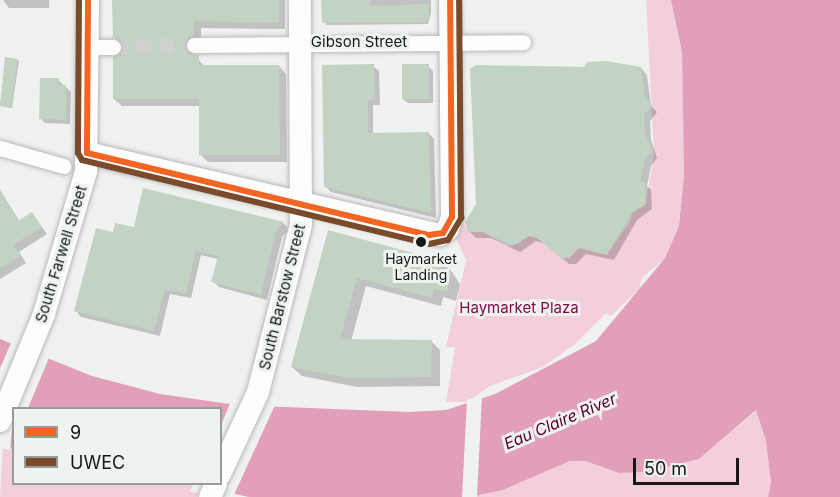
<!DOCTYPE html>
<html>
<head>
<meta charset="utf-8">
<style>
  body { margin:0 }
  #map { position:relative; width:840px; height:497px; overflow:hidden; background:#f0f2f0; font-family:Inter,sans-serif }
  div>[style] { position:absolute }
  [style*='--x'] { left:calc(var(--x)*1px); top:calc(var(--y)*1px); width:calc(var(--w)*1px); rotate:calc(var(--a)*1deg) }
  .green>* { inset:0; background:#f3cedb }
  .water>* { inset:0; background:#e19fb9 }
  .pier>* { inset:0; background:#f0f2f0 }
  .shadow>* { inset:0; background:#0003 }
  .building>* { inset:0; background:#c2d2c3 }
  .street-tunnel>* { height:15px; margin-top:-7.5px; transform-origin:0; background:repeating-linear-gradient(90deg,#cfd1cf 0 15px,transparent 0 23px) }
  .roads { filter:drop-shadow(0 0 2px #b8bab8) drop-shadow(0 0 2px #b8bab8) }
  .street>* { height:15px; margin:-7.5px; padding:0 7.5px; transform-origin:7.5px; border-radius:7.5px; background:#fdfdfd }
  .secondary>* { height:22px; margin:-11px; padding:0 11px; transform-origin:11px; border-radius:11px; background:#fdfdfd }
  .bus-1>* { height:6px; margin:-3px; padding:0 3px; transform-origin:3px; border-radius:3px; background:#f26522 }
  .bus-2>* { height:6px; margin:-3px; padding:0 3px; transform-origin:3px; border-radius:3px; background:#7a4b2a }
  .dots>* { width:16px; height:16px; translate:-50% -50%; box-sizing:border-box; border:3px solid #eff3ef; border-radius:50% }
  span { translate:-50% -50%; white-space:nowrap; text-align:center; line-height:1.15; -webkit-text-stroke:6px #eff3ef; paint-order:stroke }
  .bus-label { font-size:14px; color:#161816 }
  .street-label { font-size:15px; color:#161816 }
  .park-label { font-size:15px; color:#7f0549 }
  .water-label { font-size:16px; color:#57002f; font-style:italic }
  .legend { position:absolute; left:12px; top:407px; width:210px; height:78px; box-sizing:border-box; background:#eff3ef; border:2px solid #989b98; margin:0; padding:8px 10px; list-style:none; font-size:18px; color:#161816 }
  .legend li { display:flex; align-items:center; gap:12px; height:30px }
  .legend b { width:30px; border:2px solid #989b98 }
  .scale { position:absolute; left:633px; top:458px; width:106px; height:27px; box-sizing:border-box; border:3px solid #161816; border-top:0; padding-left:8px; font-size:18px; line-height:21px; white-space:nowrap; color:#161816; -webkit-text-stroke:4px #eff3ef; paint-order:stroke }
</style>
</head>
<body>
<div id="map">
  <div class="green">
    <i style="clip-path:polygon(646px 0,671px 0,682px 52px,684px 176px,679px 226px,665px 258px,642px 278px,639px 289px,611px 316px,606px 313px,575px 344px,543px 367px,490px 386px,467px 402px,446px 402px,455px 347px,446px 347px,466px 260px,455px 236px,462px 221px,469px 232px,483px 232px,507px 246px,521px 243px,526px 235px,537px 238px,565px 259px,574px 254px,577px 247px,607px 254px,630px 222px,632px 211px,645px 206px,654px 155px)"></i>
    <i style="clip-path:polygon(757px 410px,766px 441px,771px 483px,768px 497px,469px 497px,503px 490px,570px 461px,585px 461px,619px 473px,646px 472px,699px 459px)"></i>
    <i style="clip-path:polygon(3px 446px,13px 448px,14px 484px,188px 484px,193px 485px,190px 492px,198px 493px,196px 497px,0 497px)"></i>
  </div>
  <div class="water">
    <i style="clip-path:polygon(671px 0,840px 0,840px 497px,768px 497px,771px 483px,766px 441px,756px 410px,699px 459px,646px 472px,619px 473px,585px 461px,570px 461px,503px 490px,469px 497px,249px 497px,188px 484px,220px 484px,220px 408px,14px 408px,13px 448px,0 445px,0 339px,92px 376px,160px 394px,237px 405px,409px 412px,446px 410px,495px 394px,596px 341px,665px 258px,679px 226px,684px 176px,682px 52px)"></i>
  </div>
  <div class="pier">
    <i style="clip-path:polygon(12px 341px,49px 358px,28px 408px,14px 408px,10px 450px,0 448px,0 368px)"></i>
    <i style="clip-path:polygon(482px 395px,477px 497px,462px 497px,467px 400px)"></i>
    <i style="clip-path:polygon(231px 401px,275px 405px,233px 497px,192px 487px,194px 484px,220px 484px,221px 425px)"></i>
  </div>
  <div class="shadow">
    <i style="clip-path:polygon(3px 0,49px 0,49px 8px,9px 8px)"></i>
    <i style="clip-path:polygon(114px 0,285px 0,285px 29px,201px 28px,201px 43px,191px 52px,205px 67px,279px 66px,286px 74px,287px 162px,208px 162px,201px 155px,200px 106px,122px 106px,114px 99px,124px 47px)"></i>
    <i style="clip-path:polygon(323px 0,431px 0,431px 13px,428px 24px,326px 25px)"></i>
    <i style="clip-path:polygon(6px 58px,19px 61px,12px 108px,0 106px)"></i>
    <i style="clip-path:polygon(373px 66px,379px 71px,380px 105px,373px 105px,373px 134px,428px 133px,434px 139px,436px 218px,331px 192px,325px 186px)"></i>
    <i style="clip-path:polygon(428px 66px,433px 71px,433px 103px,408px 103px,403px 99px)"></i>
    <i style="clip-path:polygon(641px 68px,647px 75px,651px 106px,657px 112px,650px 121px,651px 140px,657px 158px,651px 166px,647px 186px,651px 190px,652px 209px,637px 220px,614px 260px,586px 254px,576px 264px,569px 264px,546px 244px,536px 241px,520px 252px,491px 238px,476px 238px,469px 231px,477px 205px)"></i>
    <i style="clip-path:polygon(58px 80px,71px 92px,70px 124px,45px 123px,40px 118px)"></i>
    <i style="clip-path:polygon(0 190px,20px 222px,32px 214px,47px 234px,19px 252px,26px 263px,0 279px)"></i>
    <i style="clip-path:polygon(144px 190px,283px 223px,289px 229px,282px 237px,267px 300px,219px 287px,213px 281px,218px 259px,201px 255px,191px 298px,170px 294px,160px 336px,81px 317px,76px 311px,114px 234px,135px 229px)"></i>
    <i style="clip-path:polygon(329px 232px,442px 263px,452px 272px,460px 284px,456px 301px,443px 297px,441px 306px,366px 286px,351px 341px,431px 341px,440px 350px,440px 386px,357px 387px,302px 376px,292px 367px)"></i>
  </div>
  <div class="building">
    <i style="clip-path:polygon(112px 0,279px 0,279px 23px,194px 21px,194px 35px,184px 45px,189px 53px,199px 55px,199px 65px,279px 65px,280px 155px,199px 155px,199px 99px,113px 99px,113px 57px,123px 46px,113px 37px)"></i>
    <i style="clip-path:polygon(321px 0,370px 0,370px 6px,429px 4px,429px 18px,425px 22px,322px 23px)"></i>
    <i style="clip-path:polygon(5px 57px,18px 59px,11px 108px,0 106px)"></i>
    <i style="clip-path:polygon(606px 61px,641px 67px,645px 98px,652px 105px,644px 115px,645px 132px,652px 151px,645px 159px,640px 182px,645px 182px,646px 203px,631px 214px,607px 255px,579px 248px,569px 258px,561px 258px,537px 238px,529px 236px,512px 246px,483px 232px,468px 232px,465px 222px,476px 204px,470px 69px,476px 65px,584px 67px,587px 62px)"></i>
    <i style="clip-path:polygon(374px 64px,375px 99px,368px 100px,368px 133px,429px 132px,431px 213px,324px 187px,322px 65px)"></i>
    <i style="clip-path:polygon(402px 64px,429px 64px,429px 99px,402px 99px)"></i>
    <i style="clip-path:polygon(40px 78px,59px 78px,58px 85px,66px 85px,66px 120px,39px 119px)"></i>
    <i style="clip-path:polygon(143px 188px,284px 222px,276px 231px,261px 295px,211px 282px,218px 256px,196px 251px,186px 294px,165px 289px,154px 331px,74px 311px,96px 228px,113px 232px,115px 223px,134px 227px)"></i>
    <i style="clip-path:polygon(0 192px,18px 221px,32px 212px,42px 227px,13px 245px,20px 256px,0 269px)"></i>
    <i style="clip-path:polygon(328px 230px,443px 261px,441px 271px,451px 273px,447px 292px,434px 289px,432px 298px,357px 278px,340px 339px,432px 340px,431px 377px,347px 378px,291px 367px)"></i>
  </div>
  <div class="street-tunnel">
    <i style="--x:113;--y:47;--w:81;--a:-1.4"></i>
  </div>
  <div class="roads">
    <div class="street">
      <i style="--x:194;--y:45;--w:329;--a:-0.5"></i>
      <i style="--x:88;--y:47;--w:25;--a:0"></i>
      <i style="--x:0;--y:148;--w:66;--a:15.9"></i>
    </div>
    <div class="secondary">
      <i style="--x:87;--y:153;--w:362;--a:13.1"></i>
      <i style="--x:440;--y:235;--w:10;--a:-37"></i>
      <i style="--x:448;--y:229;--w:13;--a:-72"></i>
      <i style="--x:452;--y:217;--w:217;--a:-90.5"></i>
      <i style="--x:0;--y:421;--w:116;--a:-67.6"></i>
      <i style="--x:44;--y:314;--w:149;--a:-73.6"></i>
      <i style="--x:86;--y:171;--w:171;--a:-89.3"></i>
      <i style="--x:220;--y:474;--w:90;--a:-65.1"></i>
      <i style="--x:258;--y:392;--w:173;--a:-75.6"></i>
      <i style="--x:301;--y:224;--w:224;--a:-90.3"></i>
      <i style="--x:210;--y:497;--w:14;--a:-65"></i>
    </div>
  </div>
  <div class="bus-1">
    <i style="--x:88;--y:0;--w:153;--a:90.4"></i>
    <i style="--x:87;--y:153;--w:352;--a:13.5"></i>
    <i style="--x:429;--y:235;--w:14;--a:-8"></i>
    <i style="--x:443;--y:233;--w:18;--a:-61"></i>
    <i style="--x:452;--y:217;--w:217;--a:-90.5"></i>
  </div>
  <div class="bus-2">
    <i style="--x:79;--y:0;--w:153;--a:90.4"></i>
    <i style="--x:78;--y:153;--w:8;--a:60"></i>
    <i style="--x:82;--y:160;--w:357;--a:13.6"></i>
    <i style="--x:429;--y:244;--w:19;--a:-12"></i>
    <i style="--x:448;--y:240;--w:26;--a:-59"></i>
    <i style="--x:461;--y:218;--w:218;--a:-90.5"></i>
  </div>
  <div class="dots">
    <i style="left:421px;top:242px;background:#161816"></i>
  </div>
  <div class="bus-label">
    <span style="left:421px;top:267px">Haymarket<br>Landing</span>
  </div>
  <div class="street-label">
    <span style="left:359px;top:42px">Gibson Street</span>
    <span style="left:61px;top:254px;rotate:-73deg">South Farwell Street</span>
    <span style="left:282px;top:297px;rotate:-76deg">South Barstow Street</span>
  </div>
  <div class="park-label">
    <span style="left:519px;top:308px">Haymarket Plaza</span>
  </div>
  <div class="water-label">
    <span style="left:560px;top:421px;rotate:-23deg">Eau Claire River</span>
  </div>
  <ul class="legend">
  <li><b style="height:8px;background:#f26522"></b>9</li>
  <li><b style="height:8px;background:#7a4b2a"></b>UWEC</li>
  </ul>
  <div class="scale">50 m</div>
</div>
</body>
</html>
